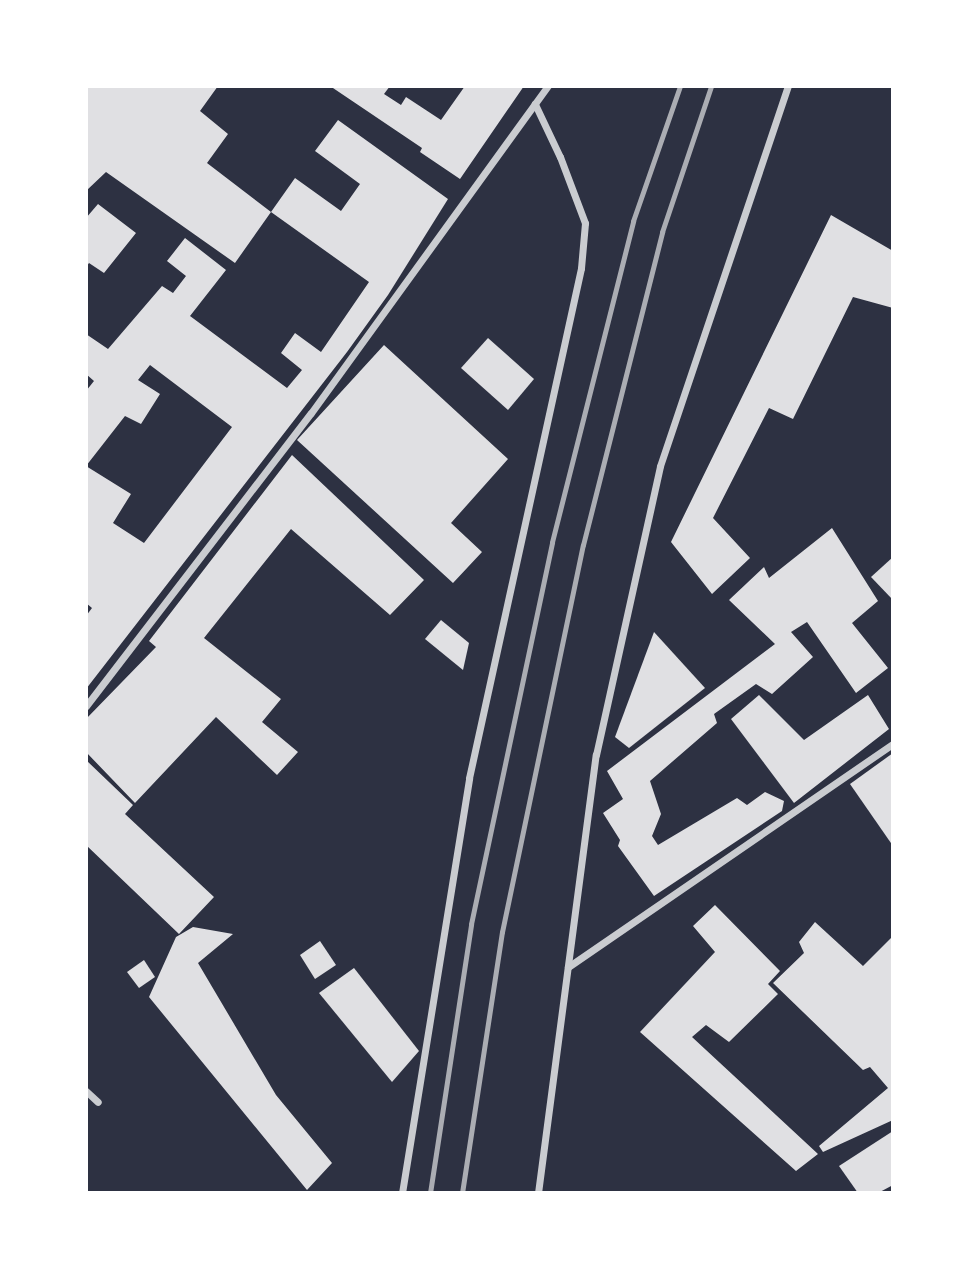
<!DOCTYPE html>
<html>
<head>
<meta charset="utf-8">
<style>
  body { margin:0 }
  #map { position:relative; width:979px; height:1279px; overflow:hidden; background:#2d3142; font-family:Karla,sans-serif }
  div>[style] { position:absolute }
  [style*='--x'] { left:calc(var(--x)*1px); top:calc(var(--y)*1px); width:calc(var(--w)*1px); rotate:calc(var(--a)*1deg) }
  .building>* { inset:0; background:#e0e0e3 }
  .minor>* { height:7px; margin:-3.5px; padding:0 3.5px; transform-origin:3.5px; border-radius:3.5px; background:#caccd0 }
  .rail>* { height:5px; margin:-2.5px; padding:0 2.5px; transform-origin:2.5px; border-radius:2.5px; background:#abadb3 }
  span { translate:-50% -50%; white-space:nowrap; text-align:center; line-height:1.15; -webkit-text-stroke:5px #fff; paint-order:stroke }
  .frame { position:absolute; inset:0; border:88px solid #fff; pointer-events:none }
</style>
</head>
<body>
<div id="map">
  <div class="building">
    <i style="clip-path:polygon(86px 86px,108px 88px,110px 86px,218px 86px,200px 111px,228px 134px,207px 163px,271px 212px,235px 263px,106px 172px,86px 191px)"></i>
    <i style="clip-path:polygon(330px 86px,390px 86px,384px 94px,401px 105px,406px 97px,441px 120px,465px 86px,524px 86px,460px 179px,420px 152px,422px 148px)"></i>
    <i style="clip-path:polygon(evenodd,338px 120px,448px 199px,388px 295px,347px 352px,86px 689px,86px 616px,92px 608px,86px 603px,86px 391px,94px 381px,86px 374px,86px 334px,108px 349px,162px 286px,173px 293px,186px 276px,167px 261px,185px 238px,226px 270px,190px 316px,287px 388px,302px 370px,281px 353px,295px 333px,321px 352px,369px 282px,271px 212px,295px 178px,341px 211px,360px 184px,315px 151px,338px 120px,150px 365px,232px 427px,144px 543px,113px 523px,131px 494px,86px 466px,125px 416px,141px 424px,160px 394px,138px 380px,150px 365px)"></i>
    <i style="clip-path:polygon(98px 204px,136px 233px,104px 273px,89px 263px,86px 267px,86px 218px)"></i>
    <i style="clip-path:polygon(831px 215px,893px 251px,893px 308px,853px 297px,793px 419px,769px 408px,713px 518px,750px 558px,712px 594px,671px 542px)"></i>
    <i style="clip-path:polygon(488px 338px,534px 379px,508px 410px,461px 368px)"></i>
    <i style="clip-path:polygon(384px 345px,508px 459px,451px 523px,482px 552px,453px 583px,297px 440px)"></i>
    <i style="clip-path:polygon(292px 455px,424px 580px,390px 615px,291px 529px,204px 638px,281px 699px,262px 722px,298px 752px,277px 775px,216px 717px,135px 803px,86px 752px,86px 719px,156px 647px,149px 641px)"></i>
    <i style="clip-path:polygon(832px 528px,878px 601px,852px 623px,888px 668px,856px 693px,807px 622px,791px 632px,813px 657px,772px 694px,756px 684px,714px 714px,717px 723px,650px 781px,661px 814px,652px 836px,658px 845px,737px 798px,747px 805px,765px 792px,784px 801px,782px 811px,654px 896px,618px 846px,620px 840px,603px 813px,623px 799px,607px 771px,775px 644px,729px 600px,764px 567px,769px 578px)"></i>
    <i style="clip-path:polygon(893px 557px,893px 600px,871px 577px)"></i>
    <i style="clip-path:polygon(441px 620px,469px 643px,463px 670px,425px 639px)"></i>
    <i style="clip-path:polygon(654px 632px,705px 688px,629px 748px,615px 737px)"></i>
    <i style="clip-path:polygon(759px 695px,804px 740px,868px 695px,889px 729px,794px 803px,731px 719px)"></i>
    <i style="clip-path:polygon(893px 753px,893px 846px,850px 784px)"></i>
    <i style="clip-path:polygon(86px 760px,133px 805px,125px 814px,214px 897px,179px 934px,86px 845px)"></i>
    <i style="clip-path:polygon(715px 905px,780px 971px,768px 984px,778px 994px,729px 1042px,706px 1025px,692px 1037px,818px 1154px,796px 1171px,640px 1032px,715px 952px,693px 926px)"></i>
    <i style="clip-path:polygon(815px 922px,863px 966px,893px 936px,893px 1120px,823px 1152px,819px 1146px,888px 1088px,870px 1067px,863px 1070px,773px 983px,804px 953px,799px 942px)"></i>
    <i style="clip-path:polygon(193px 927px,233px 934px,198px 963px,276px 1095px,332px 1163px,307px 1190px,149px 997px,176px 937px)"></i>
    <i style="clip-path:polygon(320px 941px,336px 965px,315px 979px,300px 955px)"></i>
    <i style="clip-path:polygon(144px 960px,155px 977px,139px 988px,127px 972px)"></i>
    <i style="clip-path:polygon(354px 968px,419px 1051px,392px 1082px,319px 993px)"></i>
    <i style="clip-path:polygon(893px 1131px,893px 1185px,878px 1193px,858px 1193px,839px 1166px)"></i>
  </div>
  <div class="minor">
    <i style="--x:86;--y:706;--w:369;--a:-52.5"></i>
    <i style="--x:311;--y:413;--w:404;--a:-54.1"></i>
    <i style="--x:568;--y:967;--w:394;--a:-34.5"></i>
    <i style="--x:86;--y:1091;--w:16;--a:43"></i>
    <i style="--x:402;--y:1193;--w:420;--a:-80.8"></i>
    <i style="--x:469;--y:778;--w:522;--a:-77.61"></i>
    <i style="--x:581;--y:268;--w:45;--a:-84.9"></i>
    <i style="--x:585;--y:223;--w:71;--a:-110.7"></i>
    <i style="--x:560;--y:157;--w:59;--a:-115.3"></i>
    <i style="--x:538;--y:1193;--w:442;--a:-82.5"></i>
    <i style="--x:596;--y:755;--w:296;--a:-77.5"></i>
    <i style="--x:660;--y:466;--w:401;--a:-71.4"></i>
  </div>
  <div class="rail">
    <i style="--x:430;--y:1193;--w:272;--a:-81.3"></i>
    <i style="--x:471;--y:924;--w:390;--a:-78"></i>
    <i style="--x:552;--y:542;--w:331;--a:-75.8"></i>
    <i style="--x:633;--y:221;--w:143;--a:-70.8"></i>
    <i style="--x:462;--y:1193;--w:264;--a:-81.3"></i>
    <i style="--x:502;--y:932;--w:395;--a:-78.2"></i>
    <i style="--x:583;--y:545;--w:323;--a:-75.8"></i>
    <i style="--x:662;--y:232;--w:154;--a:-71.4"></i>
  </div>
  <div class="frame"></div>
</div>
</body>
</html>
